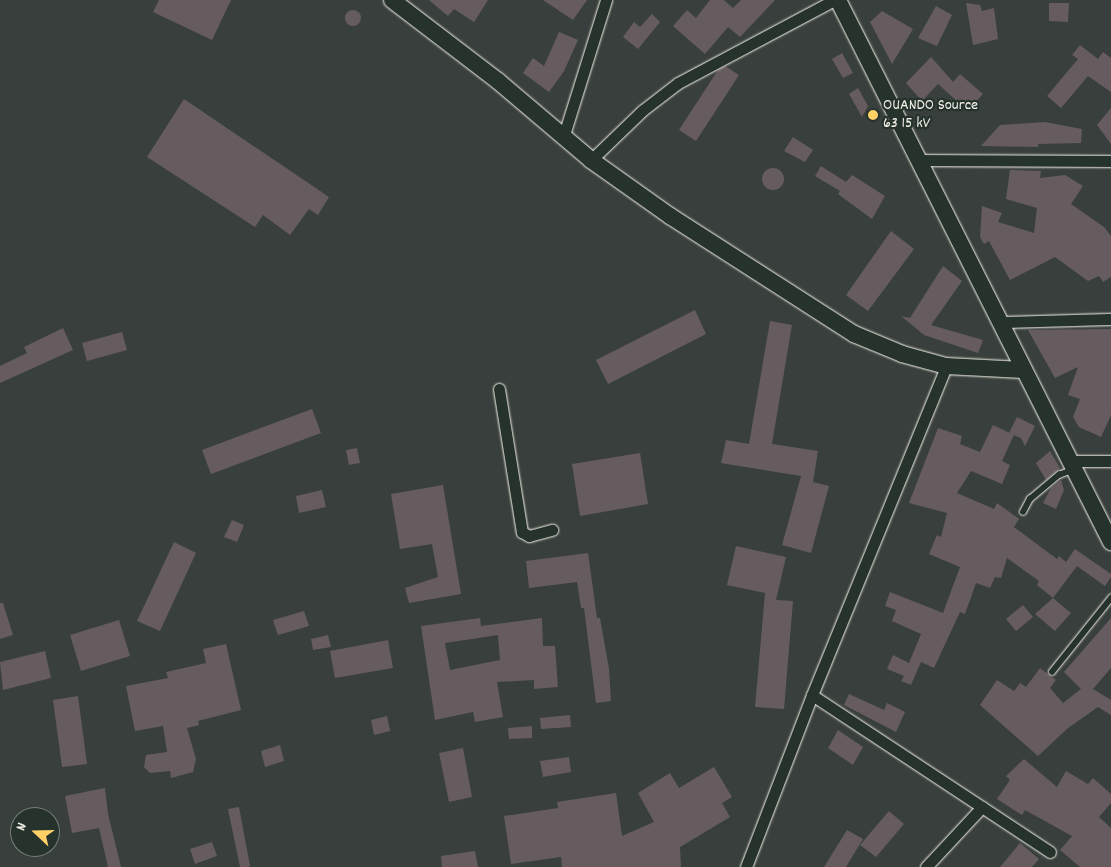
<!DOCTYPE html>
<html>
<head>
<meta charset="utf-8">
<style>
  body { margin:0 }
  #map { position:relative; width:1111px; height:867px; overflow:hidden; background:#393f3c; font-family:Dekko,sans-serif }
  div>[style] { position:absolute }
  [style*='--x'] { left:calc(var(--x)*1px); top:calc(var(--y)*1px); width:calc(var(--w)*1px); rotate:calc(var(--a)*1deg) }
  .building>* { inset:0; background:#665c5f }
  .round { border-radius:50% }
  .roads { filter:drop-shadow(0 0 1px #f4f1e8) drop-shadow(0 0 1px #f4f1e8) }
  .lane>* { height:5.5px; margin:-2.75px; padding:0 2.75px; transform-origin:2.75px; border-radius:2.75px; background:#26332d }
  .street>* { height:11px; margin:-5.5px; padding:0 5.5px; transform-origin:5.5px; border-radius:5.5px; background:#26332d }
  .secondary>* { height:16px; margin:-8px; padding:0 8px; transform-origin:8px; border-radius:8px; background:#26332d }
  .dots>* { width:14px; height:14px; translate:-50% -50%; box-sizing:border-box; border:2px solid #26332d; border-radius:50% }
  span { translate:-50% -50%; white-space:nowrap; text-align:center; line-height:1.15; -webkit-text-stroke:4.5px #26332d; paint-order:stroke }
  .poi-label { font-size:16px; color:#f4f1e8 }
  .left { translate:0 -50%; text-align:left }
  .north { position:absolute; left:10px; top:807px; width:50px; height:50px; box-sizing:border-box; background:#26332d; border:1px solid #787f78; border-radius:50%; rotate:291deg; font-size:14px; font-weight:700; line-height:20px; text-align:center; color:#f4f1e8 }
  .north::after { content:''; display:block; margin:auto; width:18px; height:22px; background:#ffd166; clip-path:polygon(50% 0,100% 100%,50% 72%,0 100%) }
</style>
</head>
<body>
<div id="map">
  <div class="building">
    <i style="clip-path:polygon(159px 0,231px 0,212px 40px,153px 12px)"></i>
    <i style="clip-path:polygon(429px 0,488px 0,474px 22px,454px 9px,448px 16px)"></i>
    <i style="clip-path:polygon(543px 0,587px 0,573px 20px)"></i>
    <i style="clip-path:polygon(710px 0,724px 0,733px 8px,741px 0,775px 0,740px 37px,728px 27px,705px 54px,673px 26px,687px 10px,696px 18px)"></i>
    <i style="clip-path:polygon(966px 3px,980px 5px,982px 11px,994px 8px,998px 39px,973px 45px)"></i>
    <i style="clip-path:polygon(1049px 3px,1069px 3px,1068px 22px,1049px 21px)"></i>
    <i style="clip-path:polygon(936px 6px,952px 15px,937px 46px,918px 38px)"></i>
    <i class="round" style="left:345px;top:10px;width:16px;height:16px"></i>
    <i style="clip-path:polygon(882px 11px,913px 29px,892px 64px,870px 22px)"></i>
    <i style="clip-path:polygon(652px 14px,660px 22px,638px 49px,623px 37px,634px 22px,640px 27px)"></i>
    <i style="clip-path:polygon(559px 32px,578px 40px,564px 71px,549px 92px,523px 73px,533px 58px,544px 66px)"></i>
    <i style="clip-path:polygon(1080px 45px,1098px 59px,1103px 52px,1111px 58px,1111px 92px,1088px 76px,1061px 108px,1047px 96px,1078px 59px,1072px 55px)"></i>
    <i style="clip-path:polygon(842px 53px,853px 73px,843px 78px,832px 59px)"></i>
    <i style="clip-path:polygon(931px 57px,953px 82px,960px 74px,983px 94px,968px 111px,938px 84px,922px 101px,906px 83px)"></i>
    <i style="clip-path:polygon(725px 66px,739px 75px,696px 141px,679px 130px,718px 70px)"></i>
    <i style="clip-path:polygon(858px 88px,868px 106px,862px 117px,849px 94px)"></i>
    <i style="clip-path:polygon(184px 99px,329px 197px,318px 215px,309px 209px,290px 235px,263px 215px,255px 227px,147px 157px)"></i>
    <i style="clip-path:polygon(1111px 108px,1111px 144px,1097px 125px)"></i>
    <i style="clip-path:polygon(1045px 122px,1082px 129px,1081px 143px,1038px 144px,1038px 147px,981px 146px,1000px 125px)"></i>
    <i style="clip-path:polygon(793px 137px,813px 150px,805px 162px,784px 151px)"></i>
    <i style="clip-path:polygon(821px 166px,846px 182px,852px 175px,885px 196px,872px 219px,838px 194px,840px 191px,815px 176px)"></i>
    <i class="round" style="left:762px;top:168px;width:22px;height:22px"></i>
    <i style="clip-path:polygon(1010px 170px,1041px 171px,1040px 178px,1065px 175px,1083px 186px,1071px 204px,1104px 227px,1111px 236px,1111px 277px,1103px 282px,1099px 276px,1088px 281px,1055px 257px,1010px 280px,989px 241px,984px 244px,980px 237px,982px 206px,1002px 213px,998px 222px,1034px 233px,1037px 208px,1006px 199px)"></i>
    <i style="clip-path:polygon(891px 231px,914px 249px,868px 311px,846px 295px)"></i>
    <i style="clip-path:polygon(943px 266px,962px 281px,931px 325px,983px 340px,978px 353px,924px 335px,901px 316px,910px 318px)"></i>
    <i style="clip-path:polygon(695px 310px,706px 334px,608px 384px,596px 360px)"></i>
    <i style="clip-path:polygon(770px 321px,792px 325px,772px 444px,818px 451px,813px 482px,829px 486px,811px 553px,782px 545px,801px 476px,721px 463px,726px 440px,749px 444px)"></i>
    <i style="clip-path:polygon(63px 328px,73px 350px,0 383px,0 366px,27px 353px,24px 347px)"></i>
    <i style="clip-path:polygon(1111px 329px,1111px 415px,1101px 437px,1079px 427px,1073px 417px,1080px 399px,1068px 395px,1078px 367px,1055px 378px,1028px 330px)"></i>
    <i style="clip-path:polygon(122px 332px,127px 350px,87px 361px,82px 343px)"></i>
    <i style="clip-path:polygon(312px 409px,321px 433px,211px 474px,202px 450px)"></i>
    <i style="clip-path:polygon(1017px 417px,1035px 426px,1025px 446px,1021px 438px,1009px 433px)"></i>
    <i style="clip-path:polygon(993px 425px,1014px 435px,1002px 461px,1010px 465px,1002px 484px,971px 471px,957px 493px,994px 509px,997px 503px,1019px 519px,1014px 527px,1057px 559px,1059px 556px,1066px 562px,1075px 549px,1111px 574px,1111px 577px,1105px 586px,1077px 566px,1053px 598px,1037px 585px,1039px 581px,1007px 558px,1001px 578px,995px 577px,990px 588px,976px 583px,965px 614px,960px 612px,934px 668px,921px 662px,911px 685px,901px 681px,904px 676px,887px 669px,893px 655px,909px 663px,921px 634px,892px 621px,896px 610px,885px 606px,890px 592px,943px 613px,960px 567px,929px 554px,937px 535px,941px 537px,947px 513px,909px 503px,938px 428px,962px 436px,960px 444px,980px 452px)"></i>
    <i style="clip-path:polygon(357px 448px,360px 463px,349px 465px,346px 450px)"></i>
    <i style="clip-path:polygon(1050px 451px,1060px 468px,1046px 480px,1036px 463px)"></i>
    <i style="clip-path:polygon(640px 453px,648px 504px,580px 516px,572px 464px)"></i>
    <i style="clip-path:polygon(1061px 480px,1064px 490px,1056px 509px,1043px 503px,1051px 488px)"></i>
    <i style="clip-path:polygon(443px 485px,461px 594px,409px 603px,405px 588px,438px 577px,432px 544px,400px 549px,391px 494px)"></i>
    <i style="clip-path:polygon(322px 490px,326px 507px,299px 513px,296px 496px)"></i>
    <i style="clip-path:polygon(232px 520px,244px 525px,237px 542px,224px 537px)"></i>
    <i style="clip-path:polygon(174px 542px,196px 553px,160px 631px,137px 621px)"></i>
    <i style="clip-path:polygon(736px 546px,786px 557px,776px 600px,793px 601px,784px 709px,755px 707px,765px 593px,727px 585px)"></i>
    <i style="clip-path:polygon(588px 553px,597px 618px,600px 618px,609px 669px,611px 701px,596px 703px,584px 608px,581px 608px,577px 582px,529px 588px,526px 561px)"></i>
    <i style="clip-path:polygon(1053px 598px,1071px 613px,1055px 631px,1035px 614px)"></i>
    <i style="clip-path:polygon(0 603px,3px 603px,13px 635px,0 639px)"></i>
    <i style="clip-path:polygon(1023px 605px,1033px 617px,1016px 631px,1006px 619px)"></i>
    <i style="clip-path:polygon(304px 611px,309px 626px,278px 635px,273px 620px)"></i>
    <i style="clip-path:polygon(evenodd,480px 618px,481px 626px,542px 618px,543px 646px,555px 646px,558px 687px,534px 689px,534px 680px,497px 682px,503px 717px,475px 722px,473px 712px,435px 720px,421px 626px,480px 618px,498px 635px,500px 660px,450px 670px,445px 643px,498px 635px)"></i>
    <i style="clip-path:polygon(1111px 618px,1111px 668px,1093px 689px,1111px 700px,1111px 715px,1098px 707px,1068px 728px,1038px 756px,980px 705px,997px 680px,1014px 691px,1020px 683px,1026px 687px,1040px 668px,1056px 680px,1050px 688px,1063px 703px,1081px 689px,1064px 672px)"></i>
    <i style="clip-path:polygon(119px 620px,130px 656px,81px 671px,70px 635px)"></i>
    <i style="clip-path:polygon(328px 635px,331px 647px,313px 650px,311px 639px)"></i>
    <i style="clip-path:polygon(388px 640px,393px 668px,335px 678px,330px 651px)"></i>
    <i style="clip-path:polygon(226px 644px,241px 710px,198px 721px,199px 725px,187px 728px,196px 759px,193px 772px,171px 778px,170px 771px,150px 773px,144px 767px,146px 755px,167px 752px,163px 726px,135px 731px,126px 686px,168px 678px,166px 672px,206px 663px,203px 649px)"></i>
    <i style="clip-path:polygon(45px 651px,51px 678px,3px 690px,0 662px)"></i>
    <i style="clip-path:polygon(849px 694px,884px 710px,887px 703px,905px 712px,896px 732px,844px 705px)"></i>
    <i style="clip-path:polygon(78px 696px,87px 764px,62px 767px,53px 700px)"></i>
    <i style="clip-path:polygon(570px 715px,571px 727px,541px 729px,540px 718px)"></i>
    <i style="clip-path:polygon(387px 716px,390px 731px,374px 735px,371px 720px)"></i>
    <i style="clip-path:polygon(532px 726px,532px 738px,509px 739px,508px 728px)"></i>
    <i style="clip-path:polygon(838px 730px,863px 747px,853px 765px,828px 748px)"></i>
    <i style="clip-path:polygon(280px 745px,284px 761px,265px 767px,261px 751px)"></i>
    <i style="clip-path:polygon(463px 748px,472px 797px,449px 802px,439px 753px)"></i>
    <i style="clip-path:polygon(569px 757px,571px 772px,543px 777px,540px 761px)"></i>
    <i style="clip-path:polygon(1024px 759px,1057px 787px,1066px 771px,1088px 784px,1093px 778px,1111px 794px,1111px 803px,1099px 817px,1111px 828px,1111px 867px,1080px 867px,1060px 850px,1072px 836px,1025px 810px,1022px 815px,997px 799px,1010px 780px,1006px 776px)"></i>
    <i style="clip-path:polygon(714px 767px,732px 797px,722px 803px,730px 817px,680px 847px,681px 867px,562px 867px,561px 857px,511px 864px,504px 816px,558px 808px,557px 802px,616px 793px,622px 836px,654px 822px,638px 793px,670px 773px,679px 788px)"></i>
    <i style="clip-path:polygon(105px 788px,108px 814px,121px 867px,108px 867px,99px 828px,72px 833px,65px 796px)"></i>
    <i style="clip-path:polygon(239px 807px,250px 866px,248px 867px,240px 867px,228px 809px)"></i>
    <i style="clip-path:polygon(889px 811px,904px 824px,876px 857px,860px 845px)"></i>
    <i style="clip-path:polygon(847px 830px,863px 839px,846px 867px,824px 867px)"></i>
    <i style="clip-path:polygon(212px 842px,217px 856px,195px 864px,190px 849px)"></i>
    <i style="clip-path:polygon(1020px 843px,1039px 859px,1032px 867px,1000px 867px)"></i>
    <i style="clip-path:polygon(475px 851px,478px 867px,442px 867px,441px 856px)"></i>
  </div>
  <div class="roads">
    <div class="lane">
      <i style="--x:1023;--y:512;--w:15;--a:-62"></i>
      <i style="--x:1030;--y:499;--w:38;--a:-40"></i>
      <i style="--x:1059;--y:475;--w:14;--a:-21"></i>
      <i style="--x:1052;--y:672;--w:95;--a:-51.4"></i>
    </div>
    <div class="street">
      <i style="--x:563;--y:138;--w:145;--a:-72.7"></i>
      <i style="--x:591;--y:160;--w:72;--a:-43.9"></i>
      <i style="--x:643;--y:110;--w:44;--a:-37.6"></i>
      <i style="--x:678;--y:83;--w:177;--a:-28"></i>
      <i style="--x:920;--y:160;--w:191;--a:0.3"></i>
      <i style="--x:1002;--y:322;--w:109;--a:-1.6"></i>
      <i style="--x:499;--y:389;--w:145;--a:80.9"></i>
      <i style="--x:522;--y:532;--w:8;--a:30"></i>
      <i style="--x:529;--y:536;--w:24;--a:-15"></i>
      <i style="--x:1070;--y:461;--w:41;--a:0"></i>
      <i style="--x:812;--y:695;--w:285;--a:33.4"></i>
      <i style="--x:746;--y:867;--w:184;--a:-69"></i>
      <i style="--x:812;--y:695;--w:355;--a:-67.8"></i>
      <i style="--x:926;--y:867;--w:82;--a:-47"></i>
    </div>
    <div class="secondary">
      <i style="--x:392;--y:0;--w:133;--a:37.4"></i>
      <i style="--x:498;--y:81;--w:122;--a:40.3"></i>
      <i style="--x:591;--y:160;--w:97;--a:35.3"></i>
      <i style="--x:670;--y:216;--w:219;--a:32.7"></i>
      <i style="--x:854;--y:334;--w:52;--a:22.6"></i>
      <i style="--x:902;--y:354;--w:46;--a:15.3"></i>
      <i style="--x:946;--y:366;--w:77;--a:3"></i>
      <i style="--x:838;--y:0;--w:607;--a:63.27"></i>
    </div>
  </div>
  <div class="dots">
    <i style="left:873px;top:115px;background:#ffd166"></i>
  </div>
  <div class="poi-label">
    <span class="left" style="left:883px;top:115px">OUANDO Source<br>63 15 kV</span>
  </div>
  <div class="north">N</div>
</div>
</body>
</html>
